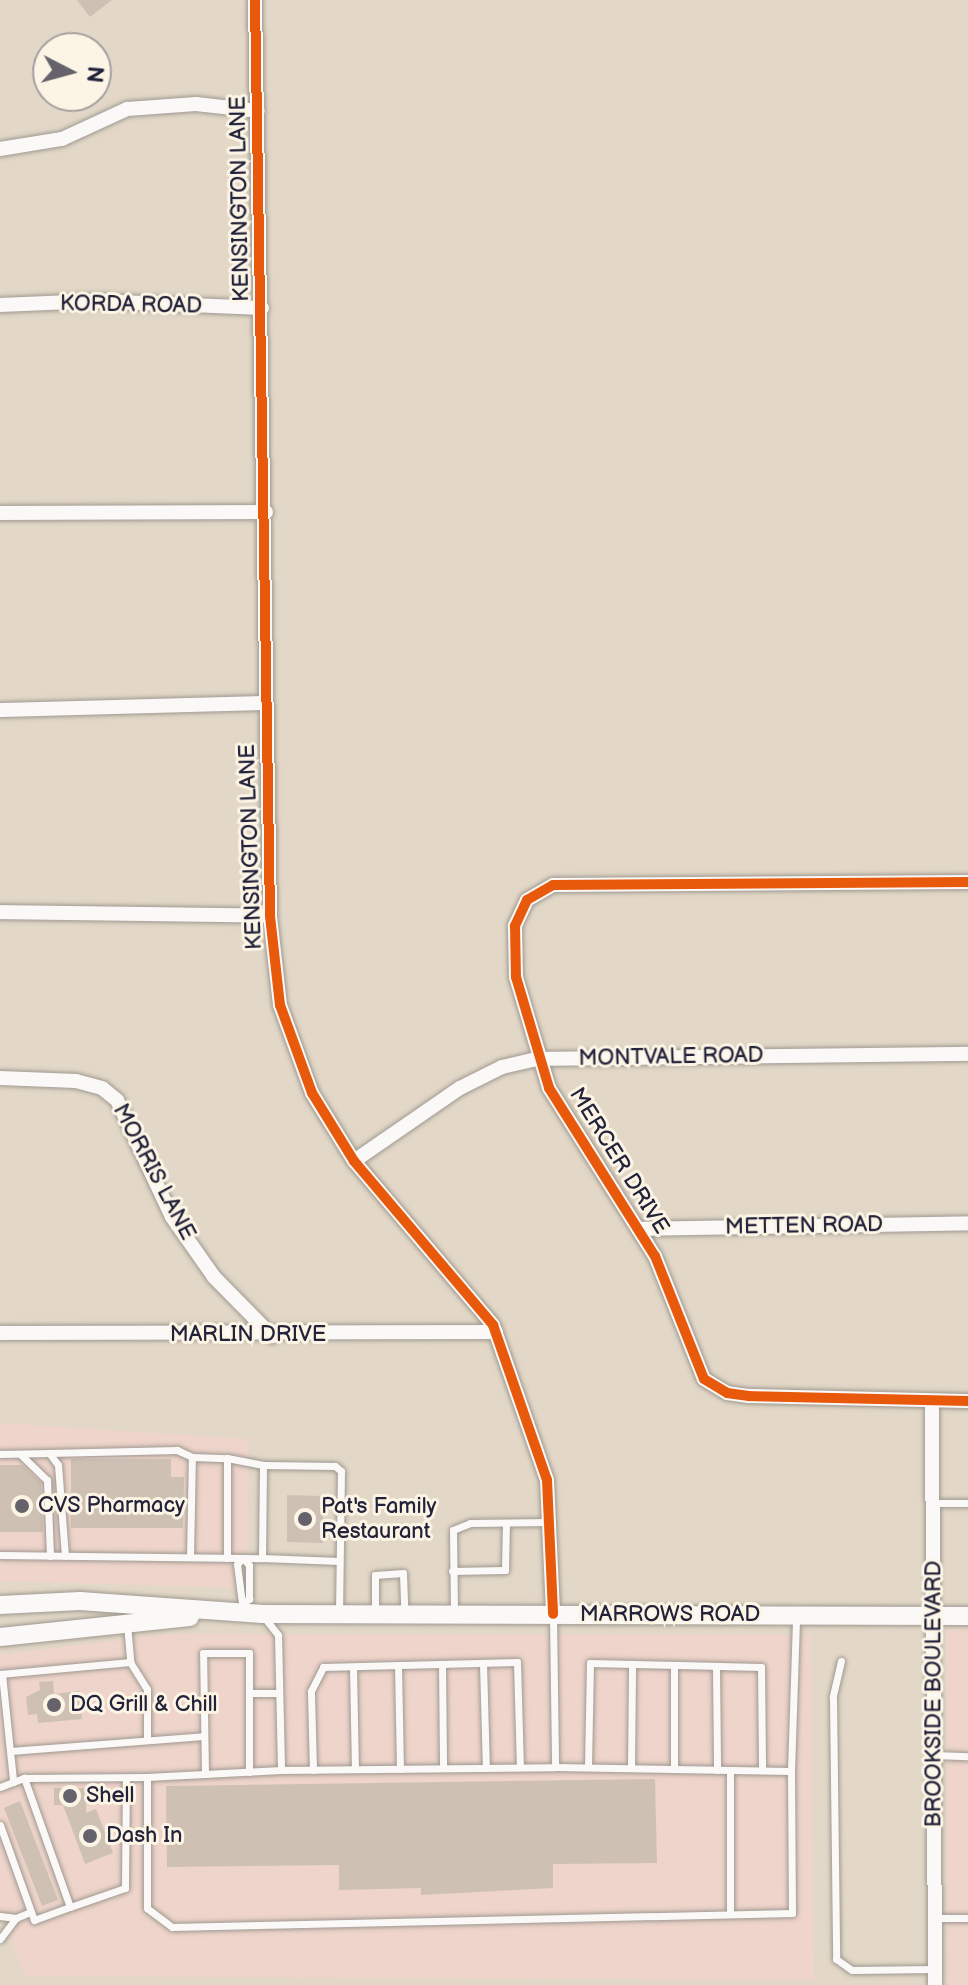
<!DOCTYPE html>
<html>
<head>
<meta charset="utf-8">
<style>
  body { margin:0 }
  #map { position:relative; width:968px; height:1985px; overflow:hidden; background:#e3d8c7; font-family:"Balsamiq Sans",sans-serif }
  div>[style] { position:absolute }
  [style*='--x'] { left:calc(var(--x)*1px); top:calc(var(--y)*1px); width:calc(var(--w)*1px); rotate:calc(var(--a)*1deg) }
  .built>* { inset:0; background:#eed4ca }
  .building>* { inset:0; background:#cec1b4 }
  .roads { filter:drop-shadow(0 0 2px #9f9992) drop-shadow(0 0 2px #9f9992) }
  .service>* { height:7px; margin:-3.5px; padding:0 3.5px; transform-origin:3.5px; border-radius:3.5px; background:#fbf9f7 }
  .minor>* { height:14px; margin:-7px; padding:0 7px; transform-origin:7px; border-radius:7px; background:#fbf9f7 }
  .tertiary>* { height:18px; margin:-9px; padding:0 9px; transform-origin:9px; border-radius:9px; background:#fbf9f7 }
  .cycleway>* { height:10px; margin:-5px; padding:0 5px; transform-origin:5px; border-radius:5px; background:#e8590c }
  .dots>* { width:22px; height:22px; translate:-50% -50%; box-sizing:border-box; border:4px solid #fcf5e5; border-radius:50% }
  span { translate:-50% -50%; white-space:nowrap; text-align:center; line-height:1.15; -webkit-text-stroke:6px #fcf5e5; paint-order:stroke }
  .street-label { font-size:22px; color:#22223b }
  .poi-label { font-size:22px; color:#22223b }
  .left { translate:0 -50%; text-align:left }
  .north { position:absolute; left:32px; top:32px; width:80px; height:80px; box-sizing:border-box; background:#fcf5e5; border:2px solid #a5a1a1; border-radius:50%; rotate:96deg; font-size:22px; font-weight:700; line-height:32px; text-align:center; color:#22223b }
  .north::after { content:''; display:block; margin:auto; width:28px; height:36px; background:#66626c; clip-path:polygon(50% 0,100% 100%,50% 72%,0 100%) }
</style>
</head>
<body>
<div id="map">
  <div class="built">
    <i style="clip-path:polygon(0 1423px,249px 1439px,246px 1588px,0 1581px)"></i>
    <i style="clip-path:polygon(946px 1629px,968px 1629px,968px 1985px,947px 1985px)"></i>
    <i style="clip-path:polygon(167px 1634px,811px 1635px,814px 1980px,25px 1976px,0 1910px,0 1655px)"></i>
  </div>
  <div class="building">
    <i style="clip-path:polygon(77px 0,112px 0,90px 17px)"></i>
    <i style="clip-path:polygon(71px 1459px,171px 1459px,171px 1477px,184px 1477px,183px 1528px,71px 1528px)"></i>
    <i style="clip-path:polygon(0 1465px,22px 1465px,41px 1483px,43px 1532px,0 1532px)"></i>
    <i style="clip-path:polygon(287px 1495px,323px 1496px,323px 1543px,287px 1542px)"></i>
    <i style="clip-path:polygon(53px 1681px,54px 1694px,79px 1691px,82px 1719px,38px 1723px,37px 1714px,28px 1715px,26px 1697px,40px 1690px,39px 1682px)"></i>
    <i style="clip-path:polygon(655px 1779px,657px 1863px,553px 1864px,553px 1888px,421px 1895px,421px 1888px,339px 1890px,339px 1865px,167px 1867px,166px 1786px)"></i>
    <i style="clip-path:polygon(54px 1788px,86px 1788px,86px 1813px,96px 1809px,113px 1853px,85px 1864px,63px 1805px,54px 1805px)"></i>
    <i style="clip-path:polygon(20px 1801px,58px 1900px,42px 1906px,4px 1808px)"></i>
  </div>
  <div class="roads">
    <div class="service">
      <i style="--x:49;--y:1453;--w:128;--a:-1.3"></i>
      <i style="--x:177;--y:1450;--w:17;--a:25"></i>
      <i style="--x:192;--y:1457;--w:35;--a:2"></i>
      <i style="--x:227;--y:1458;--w:100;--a:90"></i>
      <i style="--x:0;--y:1454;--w:49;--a:-1.2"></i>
      <i style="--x:49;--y:1453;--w:15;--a:53"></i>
      <i style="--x:58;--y:1465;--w:91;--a:85.6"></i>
      <i style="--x:20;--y:1454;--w:37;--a:44"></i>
      <i style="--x:47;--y:1480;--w:76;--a:87.7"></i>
      <i style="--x:227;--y:1458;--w:37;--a:11"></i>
      <i style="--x:263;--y:1465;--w:93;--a:90.6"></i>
      <i style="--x:262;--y:1558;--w:77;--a:2.2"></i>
      <i style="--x:263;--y:1465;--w:72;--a:0.8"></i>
      <i style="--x:335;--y:1466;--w:8;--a:40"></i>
      <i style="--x:341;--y:1471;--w:140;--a:90.8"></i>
      <i style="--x:933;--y:1503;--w:35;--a:0"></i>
      <i style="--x:0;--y:1555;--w:262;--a:0.7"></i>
      <i style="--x:190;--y:1557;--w:100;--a:-88.9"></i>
      <i style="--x:452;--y:1571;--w:53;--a:-1.1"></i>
      <i style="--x:505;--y:1570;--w:47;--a:-88.8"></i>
      <i style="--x:242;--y:1604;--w:9;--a:-36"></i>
      <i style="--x:249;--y:1599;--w:34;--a:-90"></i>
      <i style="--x:249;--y:1565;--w:9;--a:-131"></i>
      <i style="--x:243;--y:1611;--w:47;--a:-97.3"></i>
      <i style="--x:237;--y:1564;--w:8;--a:-45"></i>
      <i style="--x:375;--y:1612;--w:37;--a:-90"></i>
      <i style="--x:375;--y:1575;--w:28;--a:-4"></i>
      <i style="--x:403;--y:1573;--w:38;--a:88"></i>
      <i style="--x:454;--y:1612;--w:82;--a:-90.7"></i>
      <i style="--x:453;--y:1530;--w:18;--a:-22"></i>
      <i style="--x:470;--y:1523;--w:79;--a:-0.7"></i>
      <i style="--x:553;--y:1616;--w:151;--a:89.2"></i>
      <i style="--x:555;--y:1767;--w:236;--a:1"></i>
      <i style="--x:791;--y:1771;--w:142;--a:89.6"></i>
      <i style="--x:792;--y:1913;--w:620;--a:178.71"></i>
      <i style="--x:172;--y:1927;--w:31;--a:-143"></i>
      <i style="--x:147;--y:1908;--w:131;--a:-90"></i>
      <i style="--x:147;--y:1777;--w:134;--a:-3"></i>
      <i style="--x:281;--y:1770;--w:274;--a:-0.6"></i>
      <i style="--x:264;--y:1617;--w:23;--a:52"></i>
      <i style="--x:278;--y:1635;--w:135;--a:88.7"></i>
      <i style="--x:127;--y:1624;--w:38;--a:85"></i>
      <i style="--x:841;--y:1661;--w:37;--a:103"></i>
      <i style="--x:833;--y:1697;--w:262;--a:89.3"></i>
      <i style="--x:836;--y:1959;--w:19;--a:35"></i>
      <i style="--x:852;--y:1970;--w:83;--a:-0.7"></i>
      <i style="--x:483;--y:1663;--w:105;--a:88.4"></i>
      <i style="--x:442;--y:1664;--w:104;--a:89.4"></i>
      <i style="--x:398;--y:1665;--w:104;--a:88.9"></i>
      <i style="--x:716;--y:1666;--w:104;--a:89.4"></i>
      <i style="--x:353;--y:1667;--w:102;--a:88.9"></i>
      <i style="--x:0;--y:1674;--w:131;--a:-5.3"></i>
      <i style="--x:130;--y:1662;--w:32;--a:58"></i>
      <i style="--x:147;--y:1689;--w:51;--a:90"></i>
      <i style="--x:2;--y:1674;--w:77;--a:84.1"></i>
      <i style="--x:10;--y:1751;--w:194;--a:-4.4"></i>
      <i style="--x:249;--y:1693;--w:79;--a:90"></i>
      <i style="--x:10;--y:1751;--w:31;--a:84"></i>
      <i style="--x:934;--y:1755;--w:34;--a:2"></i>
      <i style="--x:588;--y:1767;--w:104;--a:-88.9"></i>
      <i style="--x:590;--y:1663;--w:171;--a:1.3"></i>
      <i style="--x:761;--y:1667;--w:103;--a:89.4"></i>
      <i style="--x:631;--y:1768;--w:104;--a:-89.4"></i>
      <i style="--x:674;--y:1769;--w:104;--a:-90"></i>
      <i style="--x:313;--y:1770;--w:79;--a:-91.5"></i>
      <i style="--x:311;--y:1691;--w:27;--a:-63"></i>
      <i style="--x:323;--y:1667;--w:194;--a:-1.5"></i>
      <i style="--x:517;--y:1662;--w:105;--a:88.4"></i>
      <i style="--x:730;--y:1770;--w:144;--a:90"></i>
      <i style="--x:791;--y:1771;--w:154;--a:-88.1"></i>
      <i style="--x:205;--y:1774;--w:121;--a:-90.9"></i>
      <i style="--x:203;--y:1653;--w:46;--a:0"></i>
      <i style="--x:249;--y:1653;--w:40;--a:90"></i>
      <i style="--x:249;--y:1693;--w:30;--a:0"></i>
      <i style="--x:0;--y:1787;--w:26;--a:-21"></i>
      <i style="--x:24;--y:1778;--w:123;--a:-0.5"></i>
      <i style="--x:0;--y:1825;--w:101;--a:70.3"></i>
      <i style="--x:34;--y:1920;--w:38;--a:-20"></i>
      <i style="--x:70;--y:1907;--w:137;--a:-109.6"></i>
      <i style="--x:70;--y:1907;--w:58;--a:-19.1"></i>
      <i style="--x:125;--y:1888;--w:110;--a:-89.5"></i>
      <i style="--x:0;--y:1916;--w:16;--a:7"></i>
      <i style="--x:935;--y:1918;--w:33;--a:0"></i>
      <i style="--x:0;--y:1939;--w:26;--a:-53"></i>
      <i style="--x:16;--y:1918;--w:15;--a:-23"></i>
    </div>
    <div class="minor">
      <i style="--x:255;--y:0;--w:916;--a:89.06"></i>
      <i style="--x:270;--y:916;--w:90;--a:83.6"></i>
      <i style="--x:280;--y:1005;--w:94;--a:70"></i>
      <i style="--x:312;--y:1093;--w:80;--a:58.3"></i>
      <i style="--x:354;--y:1161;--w:215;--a:49.7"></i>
      <i style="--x:493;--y:1325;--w:164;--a:70.8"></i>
      <i style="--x:547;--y:1480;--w:134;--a:87.4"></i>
      <i style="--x:0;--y:149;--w:63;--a:-9.2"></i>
      <i style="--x:62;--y:139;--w:72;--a:-24.8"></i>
      <i style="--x:127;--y:109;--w:69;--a:-4.1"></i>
      <i style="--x:196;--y:104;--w:62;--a:6.4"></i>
      <i style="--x:0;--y:305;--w:95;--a:-2.4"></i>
      <i style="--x:95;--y:301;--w:167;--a:2.4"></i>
      <i style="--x:0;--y:513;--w:266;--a:-0.2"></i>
      <i style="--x:0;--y:710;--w:266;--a:-1.5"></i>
      <i style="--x:968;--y:882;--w:415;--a:179.6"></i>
      <i style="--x:553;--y:885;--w:30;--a:150"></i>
      <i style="--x:527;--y:900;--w:29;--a:115"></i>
      <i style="--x:515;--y:926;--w:51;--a:88.9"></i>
      <i style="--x:516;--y:977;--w:116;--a:73.4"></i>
      <i style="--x:549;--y:1088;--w:199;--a:57.8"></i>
      <i style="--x:655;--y:1256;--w:132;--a:68.3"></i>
      <i style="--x:704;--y:1379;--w:27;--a:31"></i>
      <i style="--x:727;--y:1393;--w:22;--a:8"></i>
      <i style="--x:749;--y:1396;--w:219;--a:1.3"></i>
      <i style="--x:0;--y:912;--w:270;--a:0.8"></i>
      <i style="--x:0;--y:1078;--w:76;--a:2.3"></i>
      <i style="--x:76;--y:1081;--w:27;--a:15"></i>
      <i style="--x:102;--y:1088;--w:19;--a:39"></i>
      <i style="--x:117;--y:1100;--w:129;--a:64.8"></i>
      <i style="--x:172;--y:1217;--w:73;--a:55"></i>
      <i style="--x:214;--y:1277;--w:83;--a:45.5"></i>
      <i style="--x:354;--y:1161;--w:129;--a:-34.6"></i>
      <i style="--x:460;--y:1088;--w:47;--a:-26.6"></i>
      <i style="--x:502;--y:1067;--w:37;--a:-13"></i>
      <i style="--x:538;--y:1059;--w:430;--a:-0.7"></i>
      <i style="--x:639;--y:1229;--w:329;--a:-1"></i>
      <i style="--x:0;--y:1333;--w:496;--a:-0.1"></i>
      <i style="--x:932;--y:1403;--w:582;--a:89.7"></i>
    </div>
    <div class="tertiary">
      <i style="--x:0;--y:1605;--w:80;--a:-2.9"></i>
      <i style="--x:80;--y:1601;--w:183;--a:4.1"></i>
      <i style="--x:263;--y:1614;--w:705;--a:0.16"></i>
      <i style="--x:0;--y:1637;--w:191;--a:-6"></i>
    </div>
  </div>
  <div class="cycleway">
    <i style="--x:255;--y:0;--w:916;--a:89.06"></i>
    <i style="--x:270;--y:916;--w:90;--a:83.6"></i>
    <i style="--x:280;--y:1005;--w:94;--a:70"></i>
    <i style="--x:312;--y:1093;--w:80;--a:58.3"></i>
    <i style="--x:354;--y:1161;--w:215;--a:49.7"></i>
    <i style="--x:493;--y:1325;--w:164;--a:70.8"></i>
    <i style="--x:547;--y:1480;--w:134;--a:87.4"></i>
    <i style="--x:968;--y:882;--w:415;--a:179.6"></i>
    <i style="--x:553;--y:885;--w:30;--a:150"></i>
    <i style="--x:527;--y:900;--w:29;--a:115"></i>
    <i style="--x:515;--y:926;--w:51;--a:88.9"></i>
    <i style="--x:516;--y:977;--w:116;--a:73.4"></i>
    <i style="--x:549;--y:1088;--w:199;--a:57.8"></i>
    <i style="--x:655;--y:1256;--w:132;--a:68.3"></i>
    <i style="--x:704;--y:1379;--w:27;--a:31"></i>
    <i style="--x:727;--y:1393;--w:22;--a:8"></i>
    <i style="--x:749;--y:1396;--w:219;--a:1.3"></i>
  </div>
  <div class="dots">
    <i style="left:22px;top:1506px;background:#66626c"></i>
    <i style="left:305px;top:1519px;background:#66626c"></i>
    <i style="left:54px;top:1705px;background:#66626c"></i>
    <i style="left:70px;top:1796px;background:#66626c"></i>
    <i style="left:90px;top:1836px;background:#66626c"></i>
  </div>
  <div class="street-label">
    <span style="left:240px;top:199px;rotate:-91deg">KENSINGTON LANE</span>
    <span style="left:131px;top:305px;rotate:1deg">KORDA ROAD</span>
    <span style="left:251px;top:847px;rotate:-92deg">KENSINGTON LANE</span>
    <span style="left:671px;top:1057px;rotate:-1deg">MONTVALE ROAD</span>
    <span style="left:619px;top:1161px;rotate:58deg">MERCER DRIVE</span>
    <span style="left:154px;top:1172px;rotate:62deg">MORRIS LANE</span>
    <span style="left:804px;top:1226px;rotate:-1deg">METTEN ROAD</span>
    <span style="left:248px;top:1335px">MARLIN DRIVE</span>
    <span style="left:670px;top:1615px">MARROWS ROAD</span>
    <span style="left:934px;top:1694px;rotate:-90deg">BROOKSIDE BOULEVARD</span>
  </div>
  <div class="poi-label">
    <span class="left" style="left:38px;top:1506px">CVS Pharmacy</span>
    <span class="left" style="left:321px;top:1519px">Pat's Family<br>Restaurant</span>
    <span class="left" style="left:70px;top:1705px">DQ Grill &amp; Chill</span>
    <span class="left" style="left:86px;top:1796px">Shell</span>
    <span class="left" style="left:106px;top:1836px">Dash In</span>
  </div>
  <div class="north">N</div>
</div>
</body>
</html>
